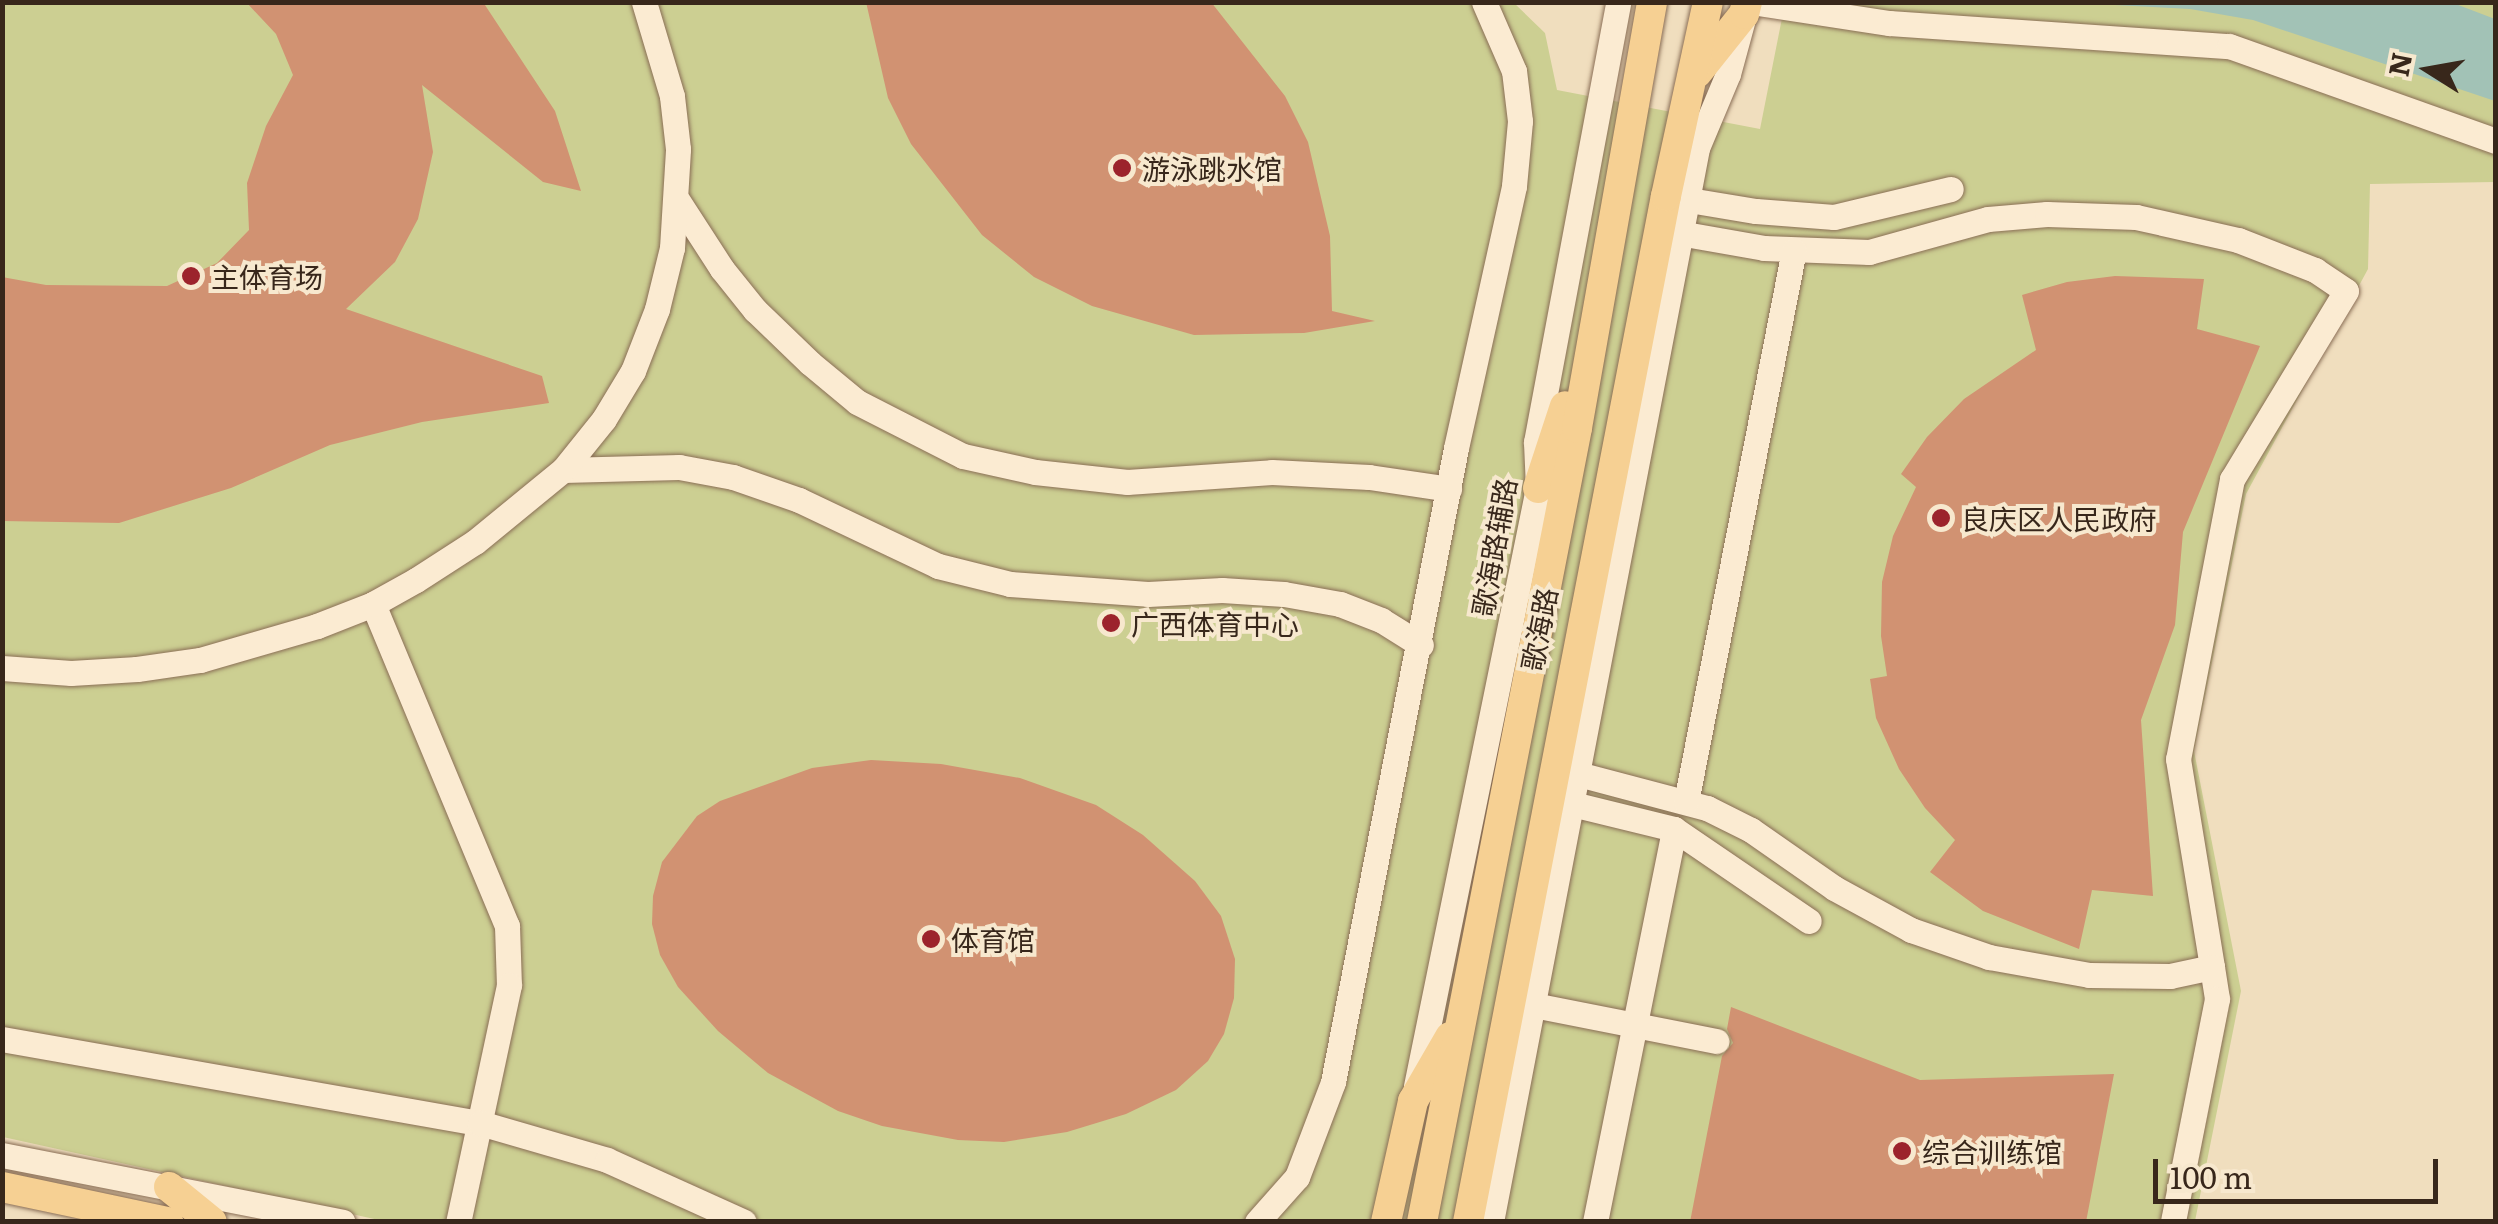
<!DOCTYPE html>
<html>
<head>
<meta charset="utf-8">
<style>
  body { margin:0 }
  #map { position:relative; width:2498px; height:1224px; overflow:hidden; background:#f0debe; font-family:Literata,"Noto Sans SC",serif }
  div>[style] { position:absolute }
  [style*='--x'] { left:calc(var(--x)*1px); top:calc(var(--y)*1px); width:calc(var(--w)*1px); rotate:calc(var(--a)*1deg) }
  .green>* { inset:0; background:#cccf92 }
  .water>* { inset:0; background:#a2c2b6 }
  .building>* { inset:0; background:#d19272 }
  .roads { filter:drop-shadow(0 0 2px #8a6e56) drop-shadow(0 0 2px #8a6e56) }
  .minor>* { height:25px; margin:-12.5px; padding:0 12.5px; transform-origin:12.5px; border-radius:12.5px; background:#fbebd2 }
  .major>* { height:30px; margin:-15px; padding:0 15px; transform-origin:15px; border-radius:15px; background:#f6d093 }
  .dots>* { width:28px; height:28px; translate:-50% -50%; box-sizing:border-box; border:5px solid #f7e8ce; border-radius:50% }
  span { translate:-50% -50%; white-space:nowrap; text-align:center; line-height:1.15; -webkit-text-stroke:8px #f7e8ce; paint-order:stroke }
  .poi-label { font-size:28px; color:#38271b }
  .left { translate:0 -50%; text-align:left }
  .street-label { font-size:28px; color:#38271b }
  .frame { position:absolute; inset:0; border:5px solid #38271b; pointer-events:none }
  .north { position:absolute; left:2378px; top:20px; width:100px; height:100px; -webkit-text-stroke:8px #f7e8ce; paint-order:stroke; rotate:281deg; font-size:28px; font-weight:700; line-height:40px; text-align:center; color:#38271b }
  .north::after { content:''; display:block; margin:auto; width:35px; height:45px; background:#38271b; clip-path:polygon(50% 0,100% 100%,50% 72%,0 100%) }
  .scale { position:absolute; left:2153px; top:1159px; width:285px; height:45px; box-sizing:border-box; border:5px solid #38271b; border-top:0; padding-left:12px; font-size:30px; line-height:35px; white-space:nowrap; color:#38271b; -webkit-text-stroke:8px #f7e8ce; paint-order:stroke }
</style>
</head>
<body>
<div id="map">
  <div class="green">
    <i style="clip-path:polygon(3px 3px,1514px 3px,1545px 33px,1557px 90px,1760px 129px,1785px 3px,2495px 3px,2495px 182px,2370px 184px,2368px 269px,2246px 494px,2194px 751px,2241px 991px,2195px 1221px,388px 1222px,3px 1137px)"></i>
  </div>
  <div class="water">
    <i style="clip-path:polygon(2077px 3px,2453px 3px,2495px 19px,2495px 101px,2253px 20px,2190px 9px)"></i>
  </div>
  <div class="building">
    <i style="clip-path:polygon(246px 2px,483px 2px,555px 111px,581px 191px,543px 182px,422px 85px,433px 152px,418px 219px,395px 262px,346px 309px,542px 376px,549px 403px,422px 422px,330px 445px,231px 488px,119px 523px,2px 521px,2px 277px,46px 285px,167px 286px,217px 263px,249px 230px,247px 183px,266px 126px,293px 75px,276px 34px)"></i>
    <i style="clip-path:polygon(866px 2px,1211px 2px,1285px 96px,1308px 142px,1330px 236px,1332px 311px,1375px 321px,1304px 333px,1194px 335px,1092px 306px,1034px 277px,982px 235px,911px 144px,888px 98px)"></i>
    <i style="clip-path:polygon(2115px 276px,2204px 279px,2197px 329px,2260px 346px,2183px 532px,2175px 625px,2141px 720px,2153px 896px,2092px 890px,2079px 949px,1983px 911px,1930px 872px,1955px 840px,1925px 808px,1899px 769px,1876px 718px,1870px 679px,1887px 676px,1881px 636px,1882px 582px,1893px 536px,1916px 487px,1901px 474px,1927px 437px,1964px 399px,2036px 350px,2022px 295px,2067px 282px)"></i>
    <i style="clip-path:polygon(871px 760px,941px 764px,1020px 778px,1096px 805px,1143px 835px,1195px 881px,1221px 916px,1235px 959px,1234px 998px,1224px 1034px,1208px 1061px,1176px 1090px,1126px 1114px,1067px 1132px,1004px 1142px,958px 1140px,882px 1126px,838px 1111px,768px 1073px,718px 1031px,678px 987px,660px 955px,652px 924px,653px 896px,662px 862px,697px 816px,720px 801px,812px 768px)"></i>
    <i style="clip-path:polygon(1731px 1007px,1920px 1080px,2114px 1074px,2086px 1222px,1690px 1222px,1722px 1056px,1733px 1043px,1727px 1029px)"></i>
  </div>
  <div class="roads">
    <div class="minor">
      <i style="--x:1751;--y:2;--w:140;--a:8.7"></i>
      <i style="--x:1889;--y:23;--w:341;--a:3.9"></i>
      <i style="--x:2229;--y:46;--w:283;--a:19.6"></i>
      <i style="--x:1671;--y:197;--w:86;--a:9.4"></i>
      <i style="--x:1756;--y:211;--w:78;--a:4.4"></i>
      <i style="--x:1834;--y:217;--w:120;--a:-13.5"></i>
      <i style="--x:678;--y:201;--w:81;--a:57.1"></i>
      <i style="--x:722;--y:269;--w:53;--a:51.2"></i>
      <i style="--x:755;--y:310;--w:76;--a:43.9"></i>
      <i style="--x:810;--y:363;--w:61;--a:39.7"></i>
      <i style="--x:857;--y:402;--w:119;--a:27"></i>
      <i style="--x:963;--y:456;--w:74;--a:12.5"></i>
      <i style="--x:1035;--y:472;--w:93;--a:6.2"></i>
      <i style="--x:1127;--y:482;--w:145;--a:-3.9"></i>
      <i style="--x:1272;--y:472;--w:97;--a:3"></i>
      <i style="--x:1369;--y:477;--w:81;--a:8.5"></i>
      <i style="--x:1662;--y:230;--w:104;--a:10"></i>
      <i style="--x:1764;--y:248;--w:105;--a:2.2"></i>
      <i style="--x:1869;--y:252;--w:123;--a:-15.5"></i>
      <i style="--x:1988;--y:219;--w:59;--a:-4.8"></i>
      <i style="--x:2047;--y:214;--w:89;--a:1.9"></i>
      <i style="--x:2136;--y:217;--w:105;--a:12.7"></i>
      <i style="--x:2238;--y:240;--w:83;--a:21.3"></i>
      <i style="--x:2315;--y:270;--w:37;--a:34"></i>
      <i style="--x:2346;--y:291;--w:220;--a:121.2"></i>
      <i style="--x:2232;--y:479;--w:285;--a:100.9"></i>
      <i style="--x:2178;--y:759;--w:211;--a:80.7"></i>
      <i style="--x:563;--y:470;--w:116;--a:-1.5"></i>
      <i style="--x:679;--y:467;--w:55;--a:10.5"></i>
      <i style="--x:733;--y:477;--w:70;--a:19.2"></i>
      <i style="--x:799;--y:500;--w:154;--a:25.4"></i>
      <i style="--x:938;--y:566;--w:74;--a:14"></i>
      <i style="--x:1010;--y:584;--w:138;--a:4.1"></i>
      <i style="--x:1148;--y:594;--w:74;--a:-3.1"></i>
      <i style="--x:1222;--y:590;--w:62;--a:3.7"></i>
      <i style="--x:1284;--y:594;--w:57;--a:10.1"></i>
      <i style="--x:1340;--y:604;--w:44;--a:21.3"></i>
      <i style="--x:1381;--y:620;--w:47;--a:32"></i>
      <i style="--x:373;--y:604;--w:349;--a:67.4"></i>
      <i style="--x:507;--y:926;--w:59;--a:88.1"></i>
      <i style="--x:509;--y:985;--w:242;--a:102.1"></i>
      <i style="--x:2;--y:668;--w:69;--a:4.1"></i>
      <i style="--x:71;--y:673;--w:66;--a:-3.5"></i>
      <i style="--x:137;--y:669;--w:64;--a:-8.1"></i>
      <i style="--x:200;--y:660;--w:122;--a:-16.2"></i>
      <i style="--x:317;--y:626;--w:60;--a:-21.4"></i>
      <i style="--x:373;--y:604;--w:49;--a:-29.2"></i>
      <i style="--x:416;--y:580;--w:70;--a:-32.8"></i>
      <i style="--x:475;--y:542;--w:114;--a:-39.3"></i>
      <i style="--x:563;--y:470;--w:65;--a:-51.2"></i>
      <i style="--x:604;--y:419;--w:56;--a:-58.9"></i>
      <i style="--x:633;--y:371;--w:66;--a:-68.8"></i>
      <i style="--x:657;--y:309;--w:63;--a:-76.2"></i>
      <i style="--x:672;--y:248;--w:99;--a:-86.5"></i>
      <i style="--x:678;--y:149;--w:53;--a:-96.5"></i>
      <i style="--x:672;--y:96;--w:98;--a:-106.6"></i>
      <i style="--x:1563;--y:770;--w:149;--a:14.8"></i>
      <i style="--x:1707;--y:808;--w:49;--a:26.6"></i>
      <i style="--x:1751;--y:830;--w:101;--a:34.9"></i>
      <i style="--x:1834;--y:888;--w:88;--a:28.6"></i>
      <i style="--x:1911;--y:930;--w:83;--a:19.1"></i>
      <i style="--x:1989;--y:957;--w:102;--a:10.2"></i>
      <i style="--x:2089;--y:975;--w:81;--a:0.7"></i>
      <i style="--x:2170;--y:976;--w:43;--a:-12.1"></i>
      <i style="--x:2212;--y:967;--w:32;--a:81"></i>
      <i style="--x:2217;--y:999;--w:227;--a:101.2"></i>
      <i style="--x:1560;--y:801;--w:117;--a:13.8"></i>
      <i style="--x:1674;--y:829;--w:163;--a:34.3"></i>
      <i style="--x:1686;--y:802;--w:562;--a:-78.93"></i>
      <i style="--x:1533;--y:1005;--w:187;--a:11.1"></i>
      <i style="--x:2;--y:1039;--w:485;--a:10"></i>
      <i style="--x:480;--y:1123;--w:132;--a:16.2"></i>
      <i style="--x:607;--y:1160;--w:150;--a:24.3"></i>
      <i style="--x:1416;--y:1086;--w:610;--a:-78.47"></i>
      <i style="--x:1538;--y:488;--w:46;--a:-92.5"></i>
      <i style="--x:1536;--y:442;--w:448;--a:-79.4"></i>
      <i style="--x:2;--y:1155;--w:347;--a:11.1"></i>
      <i style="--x:1257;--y:1222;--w:60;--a:-48.4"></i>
      <i style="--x:1297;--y:1177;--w:102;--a:-69.2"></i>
      <i style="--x:1333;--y:1082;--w:646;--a:-79.02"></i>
      <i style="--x:1456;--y:448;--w:268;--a:-77.5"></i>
      <i style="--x:1514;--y:186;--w:65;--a:-84.7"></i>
      <i style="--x:1520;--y:121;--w:50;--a:-96.8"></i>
      <i style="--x:1514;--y:71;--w:75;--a:-113.5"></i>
      <i style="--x:1491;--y:1222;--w:1094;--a:-79.14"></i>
      <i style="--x:1697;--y:148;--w:80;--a:-67.3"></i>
      <i style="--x:1728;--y:74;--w:61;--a:-74.8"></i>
      <i style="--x:1595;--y:1222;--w:401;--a:-78.6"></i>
    </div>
    <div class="major">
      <i style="--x:1697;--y:73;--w:75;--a:-51.5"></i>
      <i style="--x:1744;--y:14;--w:12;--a:-76"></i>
      <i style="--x:1538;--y:488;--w:86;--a:-71.8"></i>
      <i style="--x:2;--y:1187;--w:170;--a:11.9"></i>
      <i style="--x:169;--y:1187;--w:55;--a:39.1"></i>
      <i style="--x:1386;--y:1222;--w:124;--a:-77.4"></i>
      <i style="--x:1413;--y:1101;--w:74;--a:-60"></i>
      <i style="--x:1422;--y:1222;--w:809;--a:-78.95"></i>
      <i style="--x:1577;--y:428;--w:433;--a:-80"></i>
      <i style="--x:1468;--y:1222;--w:1045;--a:-79.08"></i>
      <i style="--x:1666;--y:196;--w:198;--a:-77.8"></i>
    </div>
  </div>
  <div class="dots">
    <i style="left:1122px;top:168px;background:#9c232c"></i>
    <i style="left:191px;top:276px;background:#9c232c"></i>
    <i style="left:1941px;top:518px;background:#9c232c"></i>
    <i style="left:1111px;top:623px;background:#9c232c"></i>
    <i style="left:931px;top:939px;background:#9c232c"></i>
    <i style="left:1902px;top:1151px;background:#9c232c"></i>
  </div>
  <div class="poi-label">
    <span class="left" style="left:1142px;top:168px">游泳跳水馆</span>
    <span class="left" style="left:211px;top:276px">主体育场</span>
    <span class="left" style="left:1961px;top:518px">良庆区人民政府</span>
    <span class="left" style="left:1131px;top:623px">广西体育中心</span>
    <span class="left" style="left:951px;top:939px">体育馆</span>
    <span class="left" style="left:1922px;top:1151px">综合训练馆</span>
  </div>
  <div class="street-label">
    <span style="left:1493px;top:547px;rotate:-80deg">歌海路辅路</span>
    <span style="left:1538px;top:629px;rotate:-79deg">歌海路</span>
  </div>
  <div class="frame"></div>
  <div class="north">N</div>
  <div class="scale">100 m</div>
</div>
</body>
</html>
